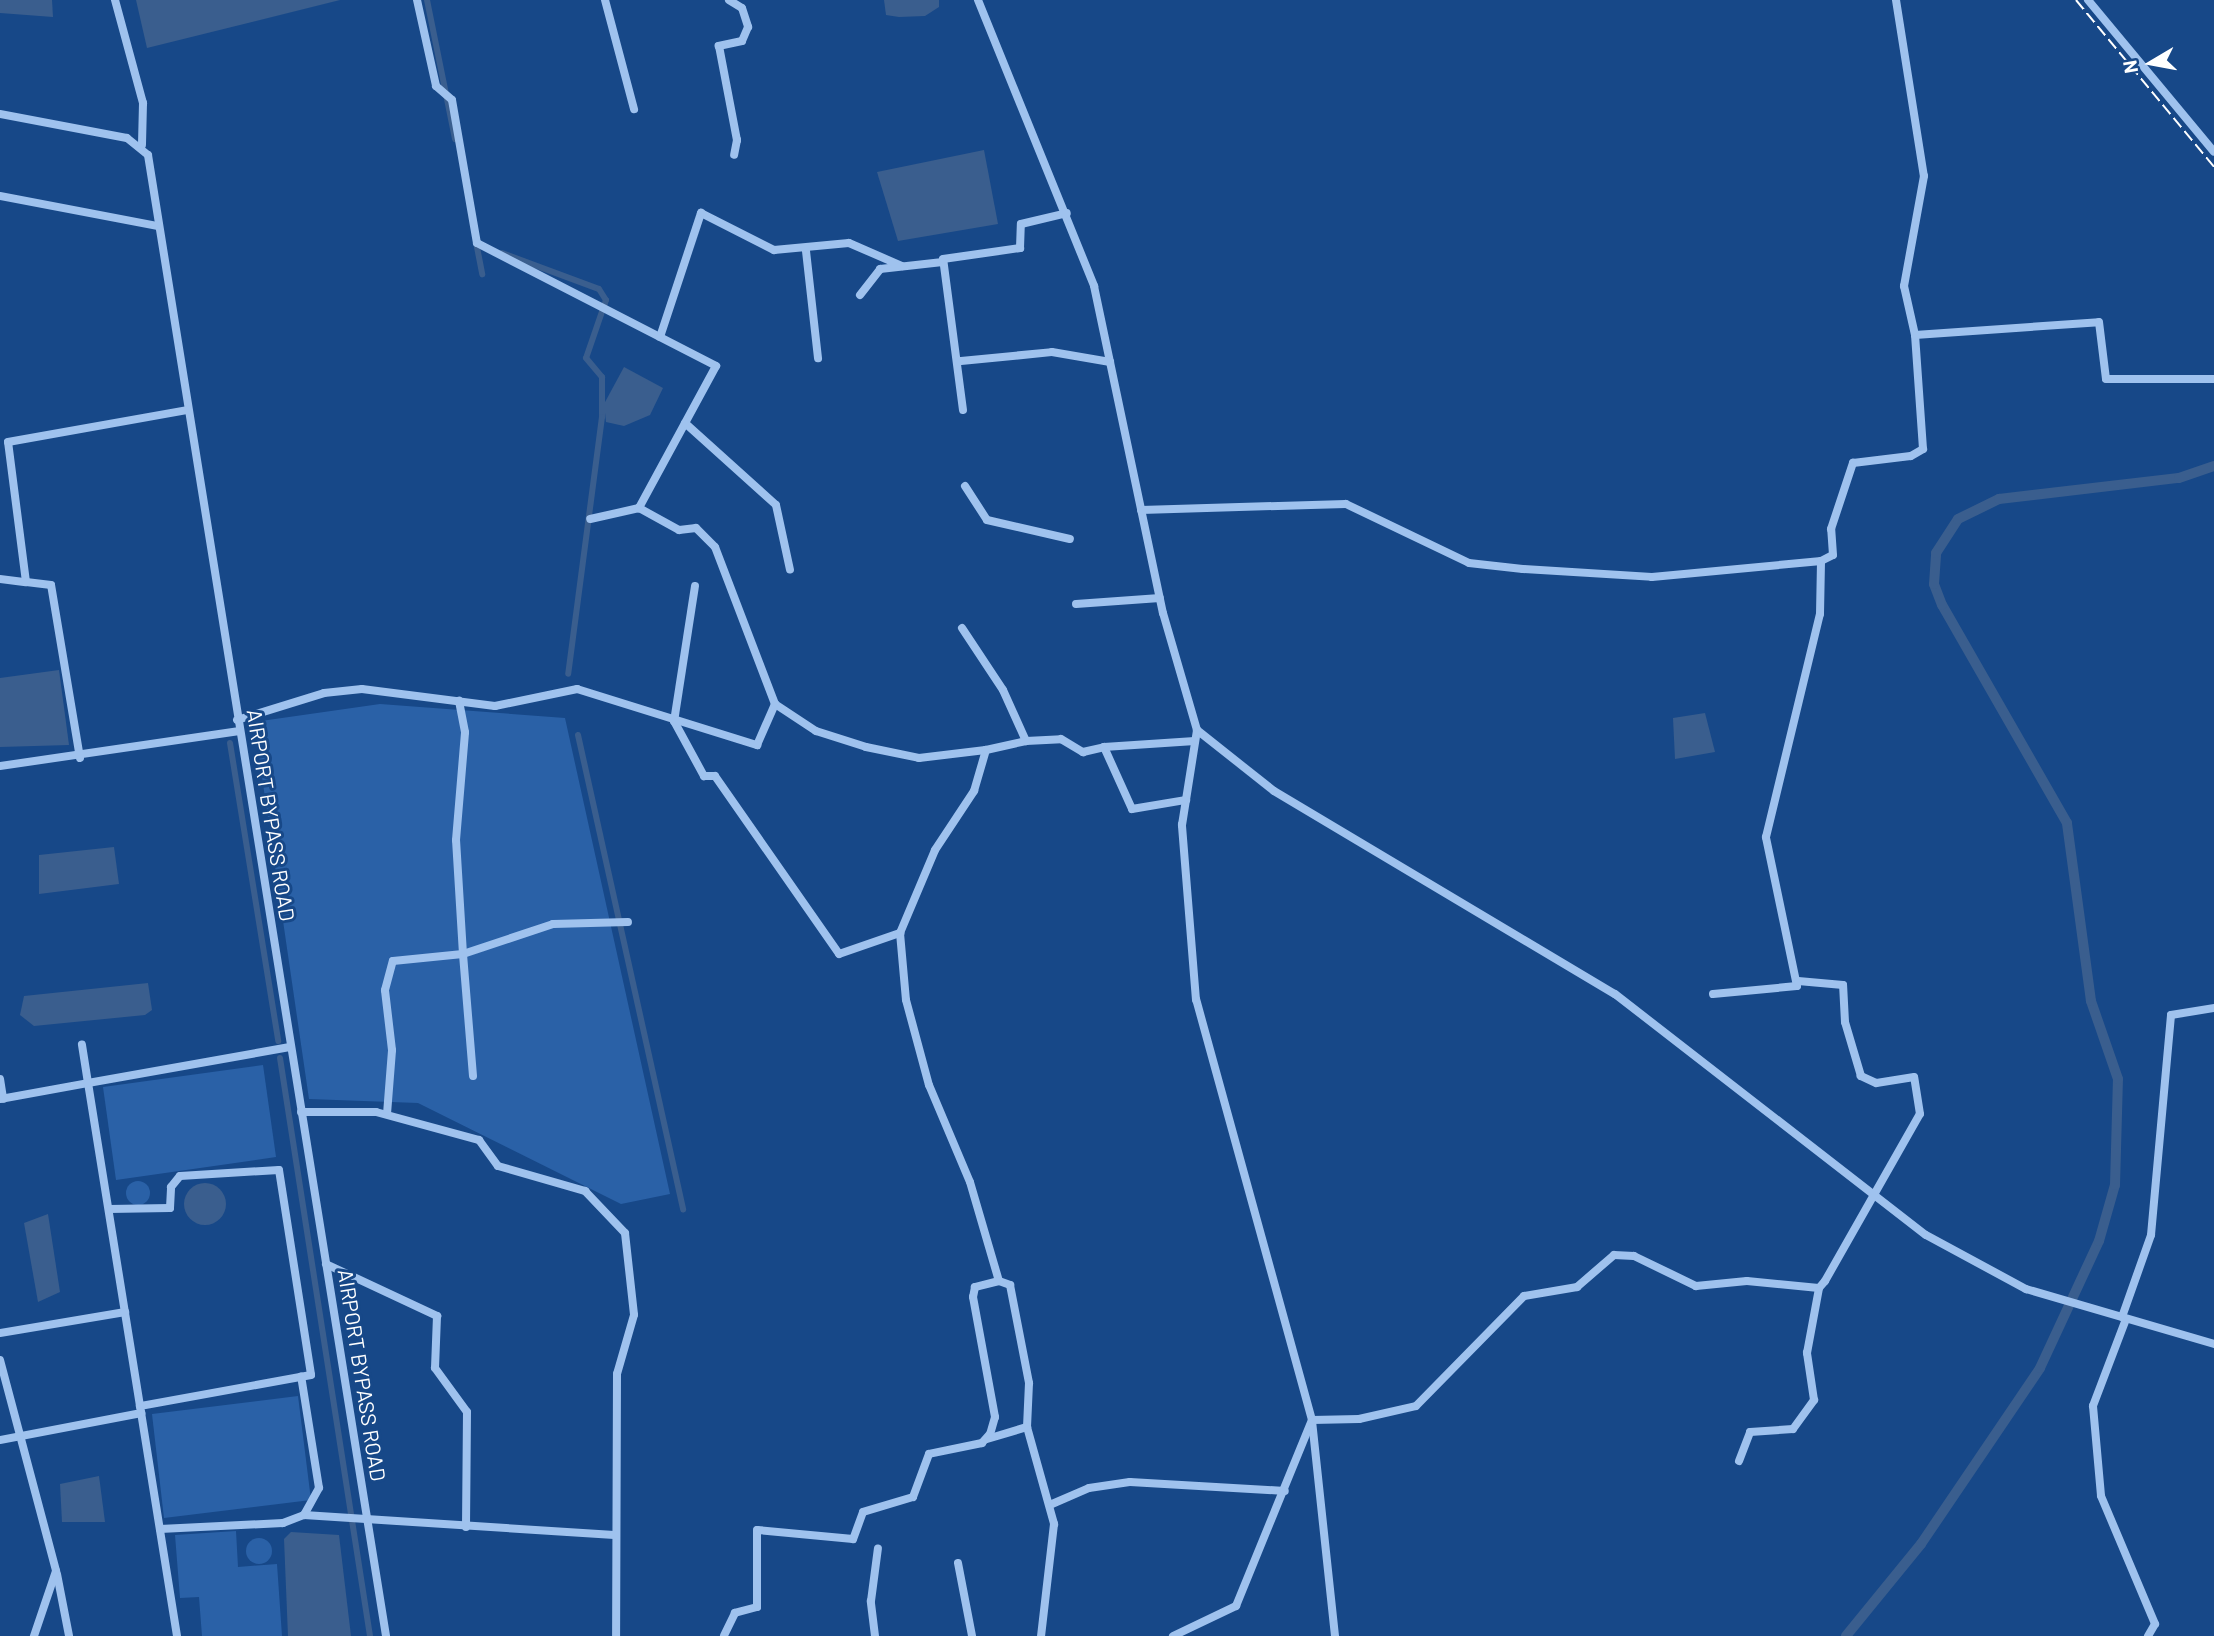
<!DOCTYPE html>
<html>
<head>
<meta charset="utf-8">
<style>
  body { margin:0 }
  #map { position:relative; width:2214px; height:1636px; overflow:hidden; background:#174888; font-family:Barlow,sans-serif }
  div>[style] { position:absolute }
  [style*='--x'] { left:calc(var(--x)*1px); top:calc(var(--y)*1px); width:calc(var(--w)*1px); rotate:calc(var(--a)*1deg) }
  .green>* { inset:0; background:#2a61a7 }
  .round { border-radius:50% }
  .water>* { inset:0; background:#3a5e8e }
  .canal>* { height:6px; margin:-3px; padding:0 3px; transform-origin:3px; border-radius:3px; background:#3a5e8e }
  .river>* { height:10px; margin:-5px; padding:0 5px; transform-origin:5px; border-radius:5px; background:#3a5e8e }
  .minor>* { height:8px; margin:-4px; padding:0 4px; transform-origin:4px; border-radius:4px; background:#9fc2ee }
  .rail>* { height:2px; margin-top:-1px; transform-origin:0; background:repeating-linear-gradient(90deg,#fff 0 12px,transparent 0 17px) }
  span { translate:-50% -50%; white-space:nowrap; text-align:center; line-height:1.15; -webkit-text-stroke:6px #174888; paint-order:stroke }
  .street-label { font-size:21px; color:#fff }
  .north { position:absolute; left:2116px; top:28px; width:70px; height:70px; -webkit-text-stroke:5px #174888; paint-order:stroke; rotate:260deg; font-size:19px; font-weight:700; line-height:28px; text-align:center; color:#fff }
  .north::after { content:''; display:block; margin:auto; width:24px; height:32px; background:#fff; clip-path:polygon(50% 0,100% 100%,50% 72%,0 100%) }
</style>
</head>
<body>
<div id="map">
  <div class="green">
    <i style="clip-path:polygon(380px 704px,565px 718px,670px 1194px,621px 1204px,418px 1103px,309px 1099px,254px 722px)"></i>
    <i style="clip-path:polygon(263px 1065px,276px 1157px,116px 1180px,103px 1087px)"></i>
    <i class="round" style="left:126px;top:1181px;width:24px;height:24px"></i>
    <i style="clip-path:polygon(298px 1396px,311px 1500px,164px 1518px,152px 1414px)"></i>
    <i style="clip-path:polygon(236px 1531px,238px 1567px,277px 1564px,282px 1636px,202px 1636px,199px 1597px,180px 1598px,175px 1535px)"></i>
    <i class="round" style="left:246px;top:1538px;width:26px;height:26px"></i>
  </div>
  <div class="water">
    <i style="clip-path:polygon(0 0,52px 0,53px 17px,0 13px)"></i>
    <i style="clip-path:polygon(136px 0,340px 0,147px 48px)"></i>
    <i style="clip-path:polygon(884px 0,939px 0,939px 7px,925px 16px,899px 17px,886px 15px)"></i>
    <i style="clip-path:polygon(984px 150px,998px 224px,898px 241px,877px 172px)"></i>
    <i style="clip-path:polygon(624px 367px,663px 388px,650px 415px,624px 426px,606px 422px,604px 404px)"></i>
    <i style="clip-path:polygon(59px 670px,69px 745px,0 747px,0 678px)"></i>
    <i style="clip-path:polygon(1705px 713px,1715px 752px,1675px 759px,1673px 718px)"></i>
    <i style="clip-path:polygon(114px 847px,119px 884px,39px 894px,39px 855px)"></i>
    <i style="clip-path:polygon(148px 983px,152px 1010px,145px 1015px,34px 1026px,20px 1015px,24px 996px)"></i>
    <i class="round" style="left:184px;top:1183px;width:42px;height:42px"></i>
    <i style="clip-path:polygon(48px 1214px,60px 1292px,38px 1302px,24px 1223px)"></i>
    <i style="clip-path:polygon(99px 1476px,105px 1522px,62px 1522px,60px 1484px)"></i>
    <i style="clip-path:polygon(291px 1532px,339px 1535px,351px 1636px,288px 1636px,284px 1539px)"></i>
  </div>
  <div class="canal">
    <i style="--x:427;--y:0;--w:142;--a:78.6"></i>
    <i style="--x:476;--y:242;--w:33;--a:79"></i>
    <i style="--x:502;--y:253;--w:103;--a:20.4"></i>
    <i style="--x:599;--y:289;--w:13;--a:58"></i>
    <i style="--x:606;--y:300;--w:61;--a:109"></i>
    <i style="--x:586;--y:358;--w:25;--a:50"></i>
    <i style="--x:602;--y:377;--w:40;--a:90"></i>
    <i style="--x:602;--y:417;--w:259;--a:97.5"></i>
    <i style="--x:578;--y:735;--w:486;--a:77.5"></i>
    <i style="--x:230;--y:743;--w:302;--a:80.8"></i>
    <i style="--x:280;--y:1058;--w:585;--a:81.15"></i>
  </div>
  <div class="river">
    <i style="--x:1846;--y:1636;--w:119;--a:-50.8"></i>
    <i style="--x:1921;--y:1544;--w:212;--a:-55.9"></i>
    <i style="--x:2040;--y:1368;--w:140;--a:-65.1"></i>
    <i style="--x:2099;--y:1241;--w:58;--a:-74.1"></i>
    <i style="--x:2115;--y:1185;--w:106;--a:-88.4"></i>
    <i style="--x:2118;--y:1079;--w:83;--a:-109.1"></i>
    <i style="--x:2091;--y:1001;--w:180;--a:-97.7"></i>
    <i style="--x:2067;--y:823;--w:251;--a:-119.8"></i>
    <i style="--x:1942;--y:605;--w:22;--a:-111"></i>
    <i style="--x:1934;--y:584;--w:31;--a:-86"></i>
    <i style="--x:1936;--y:553;--w:40;--a:-57.1"></i>
    <i style="--x:1958;--y:519;--w:46;--a:-26"></i>
    <i style="--x:1999;--y:499;--w:181;--a:-6.7"></i>
    <i style="--x:2179;--y:478;--w:37;--a:-19"></i>
  </div>
  <div class="minor">
    <i style="--x:115;--y:0;--w:107;--a:74.8"></i>
    <i style="--x:143;--y:103;--w:42;--a:91.4"></i>
    <i style="--x:417;--y:0;--w:88;--a:77.5"></i>
    <i style="--x:436;--y:86;--w:21;--a:41"></i>
    <i style="--x:452;--y:100;--w:145;--a:80.1"></i>
    <i style="--x:477;--y:243;--w:269;--a:27.2"></i>
    <i style="--x:716;--y:366;--w:162;--a:118.5"></i>
    <i style="--x:605;--y:0;--w:113;--a:75.1"></i>
    <i style="--x:729;--y:0;--w:15;--a:32"></i>
    <i style="--x:742;--y:8;--w:20;--a:72"></i>
    <i style="--x:748;--y:27;--w:15;--a:113"></i>
    <i style="--x:742;--y:41;--w:24;--a:168"></i>
    <i style="--x:719;--y:46;--w:96;--a:79.2"></i>
    <i style="--x:737;--y:140;--w:15;--a:101"></i>
    <i style="--x:978;--y:0;--w:309;--a:67.9"></i>
    <i style="--x:1094;--y:286;--w:334;--a:78.1"></i>
    <i style="--x:1163;--y:613;--w:122;--a:73.8"></i>
    <i style="--x:1197;--y:730;--w:98;--a:38.4"></i>
    <i style="--x:1274;--y:791;--w:397;--a:30.8"></i>
    <i style="--x:1615;--y:994;--w:393;--a:37.8"></i>
    <i style="--x:1926;--y:1235;--w:114;--a:28.4"></i>
    <i style="--x:2026;--y:1289;--w:196;--a:16.3"></i>
    <i style="--x:1896;--y:0;--w:178;--a:81"></i>
    <i style="--x:1924;--y:176;--w:112;--a:100.3"></i>
    <i style="--x:1904;--y:286;--w:50;--a:77.3"></i>
    <i style="--x:1915;--y:335;--w:184;--a:-4"></i>
    <i style="--x:2099;--y:322;--w:57;--a:83"></i>
    <i style="--x:2106;--y:379;--w:108;--a:0"></i>
    <i style="--x:2088;--y:0;--w:197;--a:50.3"></i>
    <i style="--x:0;--y:114;--w:129;--a:10.7"></i>
    <i style="--x:127;--y:138;--w:27;--a:39"></i>
    <i style="--x:148;--y:155;--w:1500;--a:80.87"></i>
    <i style="--x:0;--y:196;--w:161;--a:10.8"></i>
    <i style="--x:806;--y:251;--w:108;--a:83.6"></i>
    <i style="--x:860;--y:295;--w:33;--a:-52"></i>
    <i style="--x:880;--y:269;--w:63;--a:-6.3"></i>
    <i style="--x:660;--y:337;--w:131;--a:-71.7"></i>
    <i style="--x:701;--y:213;--w:82;--a:26.9"></i>
    <i style="--x:774;--y:250;--w:75;--a:-5.3"></i>
    <i style="--x:849;--y:243;--w:58;--a:23.5"></i>
    <i style="--x:961;--y:361;--w:91;--a:-5.6"></i>
    <i style="--x:1052;--y:352;--w:59;--a:9.8"></i>
    <i style="--x:963;--y:410;--w:152;--a:-97.5"></i>
    <i style="--x:943;--y:259;--w:78;--a:-8.1"></i>
    <i style="--x:1020;--y:248;--w:24;--a:-88"></i>
    <i style="--x:1021;--y:224;--w:47;--a:-13.4"></i>
    <i style="--x:685;--y:423;--w:122;--a:42"></i>
    <i style="--x:776;--y:505;--w:66;--a:77.8"></i>
    <i style="--x:965;--y:486;--w:40;--a:57.1"></i>
    <i style="--x:987;--y:520;--w:85;--a:12.9"></i>
    <i style="--x:1141;--y:510;--w:205;--a:-1.7"></i>
    <i style="--x:1346;--y:504;--w:136;--a:25.6"></i>
    <i style="--x:1469;--y:563;--w:54;--a:6.3"></i>
    <i style="--x:1523;--y:569;--w:129;--a:3.5"></i>
    <i style="--x:1652;--y:577;--w:170;--a:-5.4"></i>
    <i style="--x:1821;--y:561;--w:13;--a:-27"></i>
    <i style="--x:1833;--y:555;--w:26;--a:-94"></i>
    <i style="--x:1831;--y:529;--w:70;--a:-71.6"></i>
    <i style="--x:1853;--y:463;--w:58;--a:-6.9"></i>
    <i style="--x:1911;--y:456;--w:14;--a:-30"></i>
    <i style="--x:1923;--y:449;--w:114;--a:-94"></i>
    <i style="--x:0;--y:579;--w:26;--a:7"></i>
    <i style="--x:695;--y:586;--w:137;--a:98.8"></i>
    <i style="--x:674;--y:721;--w:63;--a:61.4"></i>
    <i style="--x:704;--y:776;--w:11;--a:0"></i>
    <i style="--x:715;--y:776;--w:217;--a:55.1"></i>
    <i style="--x:839;--y:954;--w:65;--a:-19"></i>
    <i style="--x:900;--y:933;--w:67;--a:84.9"></i>
    <i style="--x:906;--y:1000;--w:88;--a:74.9"></i>
    <i style="--x:929;--y:1085;--w:105;--a:67.1"></i>
    <i style="--x:970;--y:1182;--w:103;--a:73.7"></i>
    <i style="--x:999;--y:1281;--w:25;--a:166"></i>
    <i style="--x:975;--y:1287;--w:10;--a:101"></i>
    <i style="--x:973;--y:1297;--w:122;--a:79.6"></i>
    <i style="--x:995;--y:1417;--w:18;--a:106"></i>
    <i style="--x:990;--y:1434;--w:12;--a:132"></i>
    <i style="--x:982;--y:1443;--w:54;--a:168.3"></i>
    <i style="--x:929;--y:1454;--w:46;--a:110.4"></i>
    <i style="--x:913;--y:1497;--w:52;--a:163.3"></i>
    <i style="--x:863;--y:1512;--w:29;--a:110"></i>
    <i style="--x:853;--y:1539;--w:96;--a:-174.6"></i>
    <i style="--x:757;--y:1530;--w:77;--a:90"></i>
    <i style="--x:757;--y:1607;--w:23;--a:165"></i>
    <i style="--x:735;--y:1613;--w:25;--a:116"></i>
    <i style="--x:1076;--y:604;--w:84;--a:-4.1"></i>
    <i style="--x:962;--y:628;--w:74;--a:56.5"></i>
    <i style="--x:1003;--y:690;--w:56;--a:65.7"></i>
    <i style="--x:1026;--y:741;--w:35;--a:-3"></i>
    <i style="--x:1061;--y:739;--w:26;--a:31"></i>
    <i style="--x:1083;--y:752;--w:22;--a:-13"></i>
    <i style="--x:1104;--y:747;--w:68;--a:65.7"></i>
    <i style="--x:1132;--y:809;--w:55;--a:-9.5"></i>
    <i style="--x:775;--y:704;--w:49;--a:33.4"></i>
    <i style="--x:816;--y:731;--w:52;--a:17.7"></i>
    <i style="--x:866;--y:747;--w:54;--a:11.7"></i>
    <i style="--x:919;--y:758;--w:67;--a:-6.8"></i>
    <i style="--x:237;--y:720;--w:91;--a:-17.2"></i>
    <i style="--x:324;--y:693;--w:38;--a:-6"></i>
    <i style="--x:362;--y:689;--w:134;--a:7.3"></i>
    <i style="--x:495;--y:706;--w:84;--a:-11.7"></i>
    <i style="--x:577;--y:689;--w:189;--a:17.3"></i>
    <i style="--x:757;--y:745;--w:45;--a:-66.3"></i>
    <i style="--x:775;--y:704;--w:168;--a:-110.9"></i>
    <i style="--x:715;--y:547;--w:27;--a:-135"></i>
    <i style="--x:696;--y:528;--w:17;--a:173"></i>
    <i style="--x:679;--y:530;--w:46;--a:-151.2"></i>
    <i style="--x:639;--y:508;--w:50;--a:167.3"></i>
    <i style="--x:1104;--y:747;--w:91;--a:-3.8"></i>
    <i style="--x:80;--y:758;--w:175;--a:-99.5"></i>
    <i style="--x:51;--y:585;--w:25;--a:-173"></i>
    <i style="--x:26;--y:582;--w:141;--a:-97.3"></i>
    <i style="--x:8;--y:442;--w:183;--a:-10.1"></i>
    <i style="--x:0;--y:766;--w:242;--a:-8.3"></i>
    <i style="--x:900;--y:933;--w:90;--a:-67.1"></i>
    <i style="--x:935;--y:850;--w:71;--a:-56.5"></i>
    <i style="--x:974;--y:791;--w:43;--a:-73.7"></i>
    <i style="--x:986;--y:750;--w:41;--a:-12.7"></i>
    <i style="--x:1713;--y:994;--w:84;--a:-5.4"></i>
    <i style="--x:1797;--y:986;--w:152;--a:-101.8"></i>
    <i style="--x:1766;--y:837;--w:229;--a:-76.4"></i>
    <i style="--x:1820;--y:614;--w:53;--a:-88.9"></i>
    <i style="--x:473;--y:1076;--w:122;--a:-94.7"></i>
    <i style="--x:463;--y:954;--w:95;--a:-18.4"></i>
    <i style="--x:553;--y:924;--w:75;--a:-1.5"></i>
    <i style="--x:0;--y:1079;--w:20;--a:81"></i>
    <i style="--x:0;--y:1099;--w:89;--a:-10.3"></i>
    <i style="--x:88;--y:1083;--w:39;--a:-99"></i>
    <i style="--x:301;--y:1112;--w:75;--a:0"></i>
    <i style="--x:376;--y:1112;--w:107;--a:15.2"></i>
    <i style="--x:479;--y:1140;--w:32;--a:54"></i>
    <i style="--x:498;--y:1166;--w:91;--a:16"></i>
    <i style="--x:585;--y:1191;--w:58;--a:46.4"></i>
    <i style="--x:625;--y:1233;--w:82;--a:83.7"></i>
    <i style="--x:634;--y:1315;--w:61;--a:106.1"></i>
    <i style="--x:617;--y:1374;--w:262;--a:90.2"></i>
    <i style="--x:387;--y:1114;--w:64;--a:-85.5"></i>
    <i style="--x:392;--y:1050;--w:60;--a:-96.7"></i>
    <i style="--x:385;--y:990;--w:30;--a:-75"></i>
    <i style="--x:393;--y:961;--w:70;--a:-5.7"></i>
    <i style="--x:463;--y:954;--w:114;--a:-93.5"></i>
    <i style="--x:456;--y:840;--w:108;--a:-85.2"></i>
    <i style="--x:465;--y:732;--w:32;--a:-101"></i>
    <i style="--x:109;--y:1209;--w:61;--a:-0.9"></i>
    <i style="--x:170;--y:1208;--w:21;--a:-87"></i>
    <i style="--x:171;--y:1187;--w:14;--a:-51"></i>
    <i style="--x:180;--y:1176;--w:99;--a:-3.5"></i>
    <i style="--x:279;--y:1170;--w:207;--a:81.1"></i>
    <i style="--x:311;--y:1375;--w:174;--a:169.7"></i>
    <i style="--x:326;--y:1264;--w:123;--a:25.1"></i>
    <i style="--x:437;--y:1316;--w:52;--a:92.2"></i>
    <i style="--x:435;--y:1368;--w:54;--a:54"></i>
    <i style="--x:467;--y:1412;--w:115;--a:90.5"></i>
    <i style="--x:999;--y:1281;--w:12;--a:20"></i>
    <i style="--x:1010;--y:1285;--w:100;--a:79"></i>
    <i style="--x:1029;--y:1383;--w:44;--a:92.6"></i>
    <i style="--x:1027;--y:1427;--w:101;--a:74.4"></i>
    <i style="--x:1054;--y:1524;--w:113;--a:96.6"></i>
    <i style="--x:2122;--y:1317;--w:87;--a:-70.5"></i>
    <i style="--x:2151;--y:1235;--w:221;--a:-84.8"></i>
    <i style="--x:2171;--y:1015;--w:44;--a:-9.2"></i>
    <i style="--x:2126;--y:1319;--w:93;--a:110.8"></i>
    <i style="--x:2093;--y:1406;--w:90;--a:84.9"></i>
    <i style="--x:2101;--y:1496;--w:139;--a:67.1"></i>
    <i style="--x:2155;--y:1624;--w:14;--a:120"></i>
    <i style="--x:0;--y:1333;--w:127;--a:-9.5"></i>
    <i style="--x:0;--y:1360;--w:218;--a:75.1"></i>
    <i style="--x:56;--y:1571;--w:69;--a:108.7"></i>
    <i style="--x:987;--y:1439;--w:42;--a:-16.7"></i>
    <i style="--x:0;--y:1440;--w:144;--a:-10.8"></i>
    <i style="--x:1739;--y:1461;--w:31;--a:-69"></i>
    <i style="--x:1750;--y:1432;--w:43;--a:-4"></i>
    <i style="--x:1793;--y:1429;--w:36;--a:-54"></i>
    <i style="--x:1814;--y:1400;--w:48;--a:-98.5"></i>
    <i style="--x:1807;--y:1353;--w:66;--a:-79.5"></i>
    <i style="--x:1052;--y:1504;--w:40;--a:-23.4"></i>
    <i style="--x:1089;--y:1488;--w:41;--a:-8.3"></i>
    <i style="--x:1130;--y:1482;--w:155;--a:3.3"></i>
    <i style="--x:304;--y:1515;--w:311;--a:3.7"></i>
    <i style="--x:160;--y:1529;--w:123;--a:-2.8"></i>
    <i style="--x:283;--y:1523;--w:22;--a:-21"></i>
    <i style="--x:304;--y:1515;--w:31;--a:-61"></i>
    <i style="--x:319;--y:1488;--w:113;--a:-99.1"></i>
    <i style="--x:958;--y:1563;--w:74;--a:79.1"></i>
    <i style="--x:57;--y:1574;--w:63;--a:79"></i>
    <i style="--x:177;--y:1636;--w:560;--a:-99.14"></i>
    <i style="--x:88;--y:1083;--w:205;--a:-10.1"></i>
    <i style="--x:875;--y:1636;--w:35;--a:-97"></i>
    <i style="--x:871;--y:1601;--w:53;--a:-82.5"></i>
    <i style="--x:1173;--y:1636;--w:70;--a:-25.5"></i>
    <i style="--x:1236;--y:1606;--w:201;--a:-67.8"></i>
    <i style="--x:1312;--y:1420;--w:436;--a:-105.4"></i>
    <i style="--x:1196;--y:1000;--w:176;--a:-94.6"></i>
    <i style="--x:1182;--y:825;--w:96;--a:-81"></i>
    <i style="--x:1335;--y:1636;--w:217;--a:-96.1"></i>
    <i style="--x:1312;--y:1420;--w:47;--a:-1.2"></i>
    <i style="--x:1359;--y:1419;--w:58;--a:-12.8"></i>
    <i style="--x:1416;--y:1406;--w:154;--a:-45.5"></i>
    <i style="--x:1524;--y:1296;--w:54;--a:-9.6"></i>
    <i style="--x:1577;--y:1287;--w:49;--a:-40.9"></i>
    <i style="--x:1614;--y:1255;--w:20;--a:3"></i>
    <i style="--x:1634;--y:1256;--w:69;--a:25.8"></i>
    <i style="--x:1696;--y:1286;--w:51;--a:-5.6"></i>
    <i style="--x:1747;--y:1281;--w:72;--a:5.6"></i>
    <i style="--x:1819;--y:1288;--w:9;--a:-49"></i>
    <i style="--x:1825;--y:1281;--w:192;--a:-60.4"></i>
    <i style="--x:1920;--y:1114;--w:37;--a:-99"></i>
    <i style="--x:1914;--y:1077;--w:38;--a:171"></i>
    <i style="--x:1876;--y:1083;--w:17;--a:-155"></i>
    <i style="--x:1861;--y:1076;--w:56;--a:-106.5"></i>
    <i style="--x:1845;--y:1022;--w:37;--a:-93"></i>
    <i style="--x:1843;--y:985;--w:45;--a:-174.9"></i>
  </div>
  <div class="rail">
    <i style="--x:2076;--y:0;--w:217;--a:50.4"></i>
  </div>
  <div class="street-label">
    <span style="left:271px;top:815px;rotate:81deg">AIRPORT BYPASS ROAD</span>
    <span style="left:362px;top:1375px;rotate:81deg">AIRPORT BYPASS ROAD</span>
  </div>
  <div class="north">N</div>
</div>
</body>
</html>
